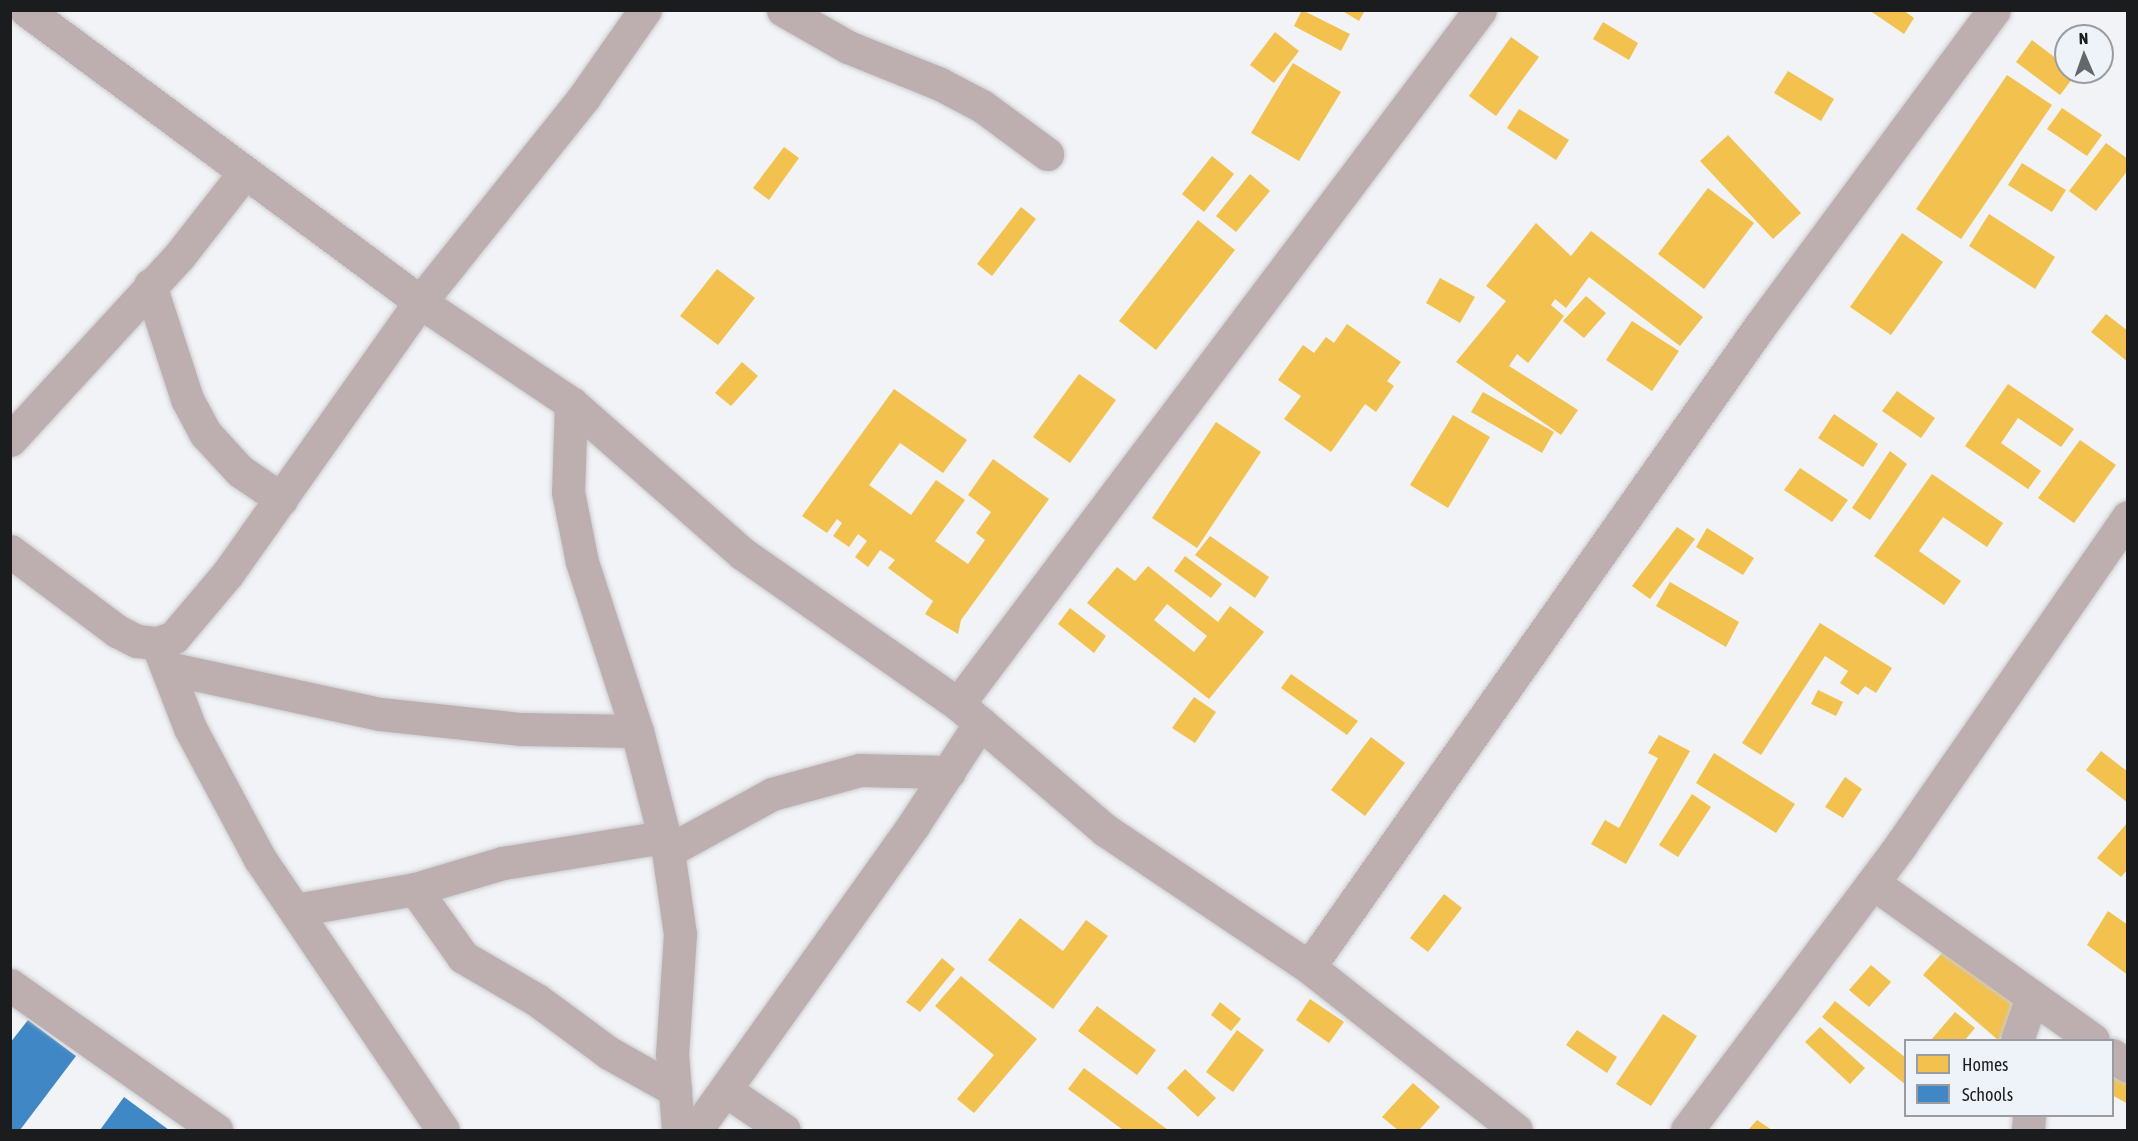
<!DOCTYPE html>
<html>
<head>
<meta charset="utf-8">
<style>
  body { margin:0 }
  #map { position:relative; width:2138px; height:1141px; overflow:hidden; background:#f1f3f6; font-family:"Asap Condensed",sans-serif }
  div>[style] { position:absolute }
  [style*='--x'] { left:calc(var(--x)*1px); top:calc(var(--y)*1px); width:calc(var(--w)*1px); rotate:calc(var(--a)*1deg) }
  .homes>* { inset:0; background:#f2c14e }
  .schools>* { inset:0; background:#3f88c5 }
  .roads { filter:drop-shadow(0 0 2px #cbccce) drop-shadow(0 0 2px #cbccce) }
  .street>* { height:33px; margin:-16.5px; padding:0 16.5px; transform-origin:16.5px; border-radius:16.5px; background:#bdafb0 }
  span { translate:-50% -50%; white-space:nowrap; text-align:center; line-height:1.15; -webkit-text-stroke:6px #eef2f9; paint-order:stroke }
  .frame { position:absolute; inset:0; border:12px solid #1b1c1e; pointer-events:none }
  .legend { position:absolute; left:1904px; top:1039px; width:210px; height:78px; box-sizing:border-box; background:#eef2f9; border:2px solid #9a9ca1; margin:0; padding:8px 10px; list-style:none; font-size:18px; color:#1b1c1e }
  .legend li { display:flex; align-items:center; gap:12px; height:30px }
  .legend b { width:30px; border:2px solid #9a9ca1 }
  .north { position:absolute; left:2054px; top:24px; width:60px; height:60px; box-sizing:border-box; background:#eef2f9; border:2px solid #9a9ca1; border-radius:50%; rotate:358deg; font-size:16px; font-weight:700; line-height:24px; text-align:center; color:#1b1c1e }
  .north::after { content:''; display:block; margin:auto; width:21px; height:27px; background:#66676a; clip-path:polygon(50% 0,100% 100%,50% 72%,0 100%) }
</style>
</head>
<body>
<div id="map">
  <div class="homes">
    <i style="clip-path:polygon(1302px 10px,1350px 34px,1341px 51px,1294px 26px)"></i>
    <i style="clip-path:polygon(1341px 10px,1365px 10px,1359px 21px)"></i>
    <i style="clip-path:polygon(1869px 10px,1903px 10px,1914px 18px,1904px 34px)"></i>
    <i style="clip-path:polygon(1603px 22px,1638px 43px,1629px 60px,1593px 39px)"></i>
    <i style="clip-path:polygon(1275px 32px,1299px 51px,1274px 83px,1250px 65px)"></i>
    <i style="clip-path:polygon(1511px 37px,1539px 57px,1496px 116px,1469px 96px)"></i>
    <i style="clip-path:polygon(2032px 40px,2066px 66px,2066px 72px,2076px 74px,2060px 95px,2016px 62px)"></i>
    <i style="clip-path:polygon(1293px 63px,1341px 92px,1299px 161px,1251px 133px)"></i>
    <i style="clip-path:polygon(1788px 71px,1834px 99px,1821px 121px,1774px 93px)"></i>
    <i style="clip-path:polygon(2007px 75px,2052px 105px,1961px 239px,1916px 209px)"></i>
    <i style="clip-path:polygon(2062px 108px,2102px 135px,2087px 156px,2047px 129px)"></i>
    <i style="clip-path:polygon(1519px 109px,1569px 140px,1556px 160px,1507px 128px)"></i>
    <i style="clip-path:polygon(1728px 135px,1801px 213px,1773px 239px,1700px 161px)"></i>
    <i style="clip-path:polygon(2106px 143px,2128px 159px,2128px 170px,2096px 211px,2069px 191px)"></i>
    <i style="clip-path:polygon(784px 147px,799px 158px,769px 200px,753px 188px)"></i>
    <i style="clip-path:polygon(1212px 156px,1234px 174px,1204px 212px,1182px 194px)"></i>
    <i style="clip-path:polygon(2022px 163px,2066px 190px,2052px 212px,2008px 185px)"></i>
    <i style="clip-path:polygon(1250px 174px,1270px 191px,1236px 232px,1216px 216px)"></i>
    <i style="clip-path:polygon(1708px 188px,1754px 223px,1704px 289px,1658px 254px)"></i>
    <i style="clip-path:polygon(1021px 207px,1036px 219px,992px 276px,977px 264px)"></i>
    <i style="clip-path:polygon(1989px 214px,2055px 257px,2035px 289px,1969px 246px)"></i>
    <i style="clip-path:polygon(1198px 220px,1235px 250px,1156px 350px,1119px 321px)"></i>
    <i style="clip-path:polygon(1536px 223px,1571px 256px,1591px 231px,1703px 317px,1680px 346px,1589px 277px,1566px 308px,1555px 299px,1551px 305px,1564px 316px,1528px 363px,1517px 354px,1509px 366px,1578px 410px,1561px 435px,1456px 362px,1506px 301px,1486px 286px)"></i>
    <i style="clip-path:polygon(1902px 233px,1943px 262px,1891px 335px,1850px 307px)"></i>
    <i style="clip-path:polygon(717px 269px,755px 298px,718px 345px,680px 316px)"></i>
    <i style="clip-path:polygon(1440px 278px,1475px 297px,1460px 323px,1426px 303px)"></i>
    <i style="clip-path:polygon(1586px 296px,1606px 313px,1584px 338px,1563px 321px)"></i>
    <i style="clip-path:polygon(2106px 314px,2128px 331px,2128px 362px,2091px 332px)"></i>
    <i style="clip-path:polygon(1632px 321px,1679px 351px,1652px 391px,1606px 360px)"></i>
    <i style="clip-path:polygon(1347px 324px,1401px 362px,1387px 381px,1394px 386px,1376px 412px,1365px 404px,1331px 452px,1284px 419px,1301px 396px,1278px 380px,1303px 345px,1314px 353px,1326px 337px,1334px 343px)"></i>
    <i style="clip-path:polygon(742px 362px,758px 376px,731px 406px,715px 393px)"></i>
    <i style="clip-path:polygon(1079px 374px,1116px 400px,1070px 463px,1033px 437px)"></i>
    <i style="clip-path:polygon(2008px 384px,2074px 429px,2061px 447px,2018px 418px,2001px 443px,2041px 471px,2028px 489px,1965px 446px)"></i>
    <i style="clip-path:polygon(894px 389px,967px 440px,943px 473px,900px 443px,869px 485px,911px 515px,936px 480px,965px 500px,935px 541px,968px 564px,985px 540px,976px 533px,991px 512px,968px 495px,993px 459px,1049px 499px,961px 620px,958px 634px,925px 614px,933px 601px,888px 568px,895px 560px,880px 550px,868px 567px,855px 557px,867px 541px,858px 534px,849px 547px,833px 536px,842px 523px,837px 519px,827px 533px,802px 516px)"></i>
    <i style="clip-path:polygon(1897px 391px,1935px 418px,1921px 438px,1882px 411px)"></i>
    <i style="clip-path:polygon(1483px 392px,1554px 432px,1542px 453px,1471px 412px)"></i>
    <i style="clip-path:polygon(1834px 414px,1878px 444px,1863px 467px,1818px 438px)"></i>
    <i style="clip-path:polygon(1453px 415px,1490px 437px,1448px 508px,1410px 485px)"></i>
    <i style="clip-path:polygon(1216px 422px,1261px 452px,1197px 548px,1152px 518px)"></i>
    <i style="clip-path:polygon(2080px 440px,2116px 465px,2074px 523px,2038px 498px)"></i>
    <i style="clip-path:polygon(1890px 451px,1907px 464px,1870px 520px,1852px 508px)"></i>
    <i style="clip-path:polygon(1800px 468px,1848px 500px,1832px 522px,1784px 490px)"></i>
    <i style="clip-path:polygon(1932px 474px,2003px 523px,1987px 547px,1943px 517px,1919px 551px,1961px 581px,1944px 605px,1874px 556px)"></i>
    <i style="clip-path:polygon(1677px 527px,1695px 539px,1650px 599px,1632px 586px)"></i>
    <i style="clip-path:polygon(1707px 528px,1754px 558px,1743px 575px,1696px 547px)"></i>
    <i style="clip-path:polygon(1210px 536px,1269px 577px,1255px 598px,1195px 555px)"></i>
    <i style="clip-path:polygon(1185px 556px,1222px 584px,1211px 598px,1174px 571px)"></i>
    <i style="clip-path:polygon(evenodd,1148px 566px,1218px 622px,1230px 606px,1264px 632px,1209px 699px,1087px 603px,1117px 567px,1135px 581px,1148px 566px,1167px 604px,1207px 636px,1194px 652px,1154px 620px,1167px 604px)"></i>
    <i style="clip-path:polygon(1670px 582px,1739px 622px,1726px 647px,1656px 606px)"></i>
    <i style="clip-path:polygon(1070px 608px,1106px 636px,1094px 653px,1058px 624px)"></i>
    <i style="clip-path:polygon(1820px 623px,1892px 668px,1876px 693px,1865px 686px,1858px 695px,1840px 683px,1848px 671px,1825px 656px,1761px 755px,1742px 743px)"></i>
    <i style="clip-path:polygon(1291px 674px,1358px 721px,1347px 735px,1281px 688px)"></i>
    <i style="clip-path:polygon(1818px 690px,1843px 702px,1836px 716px,1811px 704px)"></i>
    <i style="clip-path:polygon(1194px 697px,1216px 712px,1195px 743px,1172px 728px)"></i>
    <i style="clip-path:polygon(1659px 735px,1690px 751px,1626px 864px,1591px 844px,1605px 820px,1619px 828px,1658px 758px,1648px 753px)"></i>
    <i style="clip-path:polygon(1371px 737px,1405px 763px,1365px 816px,1331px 790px)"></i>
    <i style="clip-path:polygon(2101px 751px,2128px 772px,2128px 803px,2086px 770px)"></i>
    <i style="clip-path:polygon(1714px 753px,1795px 804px,1776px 833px,1696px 783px)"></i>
    <i style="clip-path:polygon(1845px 777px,1862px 789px,1843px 818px,1825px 807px)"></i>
    <i style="clip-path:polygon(1692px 794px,1711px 807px,1678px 857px,1659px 845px)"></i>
    <i style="clip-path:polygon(2128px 822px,2128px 869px,2121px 877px,2097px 858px)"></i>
    <i style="clip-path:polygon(1444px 894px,1462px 908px,1428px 952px,1410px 938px)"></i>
    <i style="clip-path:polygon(2108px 911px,2128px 925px,2128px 975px,2087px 945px)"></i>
    <i style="clip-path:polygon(1020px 918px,1063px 951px,1086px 920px,1108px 936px,1053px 1009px,988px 960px)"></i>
    <i style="clip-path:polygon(1954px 939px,2029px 1004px,1998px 1040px,1923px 975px)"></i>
    <i style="clip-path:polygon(942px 958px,955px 969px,920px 1012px,906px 1002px)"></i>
    <i style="clip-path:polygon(1871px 965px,1891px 982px,1869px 1007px,1849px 990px)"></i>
    <i style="clip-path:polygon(961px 976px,1037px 1039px,974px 1113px,957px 1099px,994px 1055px,935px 1006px)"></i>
    <i style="clip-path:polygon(1310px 999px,1344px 1022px,1329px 1043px,1296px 1020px)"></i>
    <i style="clip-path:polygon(1835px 1001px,1906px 1058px,1906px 1085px,1822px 1017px)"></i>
    <i style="clip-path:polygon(1220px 1002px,1241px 1019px,1231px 1031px,1211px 1015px)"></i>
    <i style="clip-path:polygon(1097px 1006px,1156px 1050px,1137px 1075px,1078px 1031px)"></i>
    <i style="clip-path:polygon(1955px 1012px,1975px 1028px,1965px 1040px,1931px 1040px)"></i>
    <i style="clip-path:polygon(1663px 1014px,1697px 1036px,1651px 1106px,1616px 1084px)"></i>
    <i style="clip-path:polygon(1820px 1027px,1865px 1068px,1850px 1084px,1805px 1042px)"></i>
    <i style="clip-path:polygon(1237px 1030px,1264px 1050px,1233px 1092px,1206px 1072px)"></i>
    <i style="clip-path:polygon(1577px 1030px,1617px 1057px,1607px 1073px,1566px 1045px)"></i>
    <i style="clip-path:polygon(2128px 1066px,2128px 1104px,2112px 1095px,2112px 1073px)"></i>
    <i style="clip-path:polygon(1084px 1068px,1168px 1130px,1123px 1130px,1068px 1089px)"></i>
    <i style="clip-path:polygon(1185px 1069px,1216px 1098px,1198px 1117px,1167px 1088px)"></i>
    <i style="clip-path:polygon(1413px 1083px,1440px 1107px,1419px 1130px,1398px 1130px,1382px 1117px)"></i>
    <i style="clip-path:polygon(1757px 1120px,1772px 1130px,1748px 1130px)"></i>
  </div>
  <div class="schools">
    <i style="clip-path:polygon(28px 1020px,76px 1056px,20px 1130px,10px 1130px,10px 1043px)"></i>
    <i style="clip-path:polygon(124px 1097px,169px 1130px,100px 1130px)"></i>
  </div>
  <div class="roads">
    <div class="street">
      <i style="--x:26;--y:10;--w:490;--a:36.5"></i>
      <i style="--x:420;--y:302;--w:182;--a:33.8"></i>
      <i style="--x:571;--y:403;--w:229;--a:41.3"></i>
      <i style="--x:743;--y:554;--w:262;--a:34.9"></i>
      <i style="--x:958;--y:704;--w:194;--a:40.6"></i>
      <i style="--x:1105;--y:830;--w:246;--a:33.9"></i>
      <i style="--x:1309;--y:967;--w:263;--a:38.2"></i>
      <i style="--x:783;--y:10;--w:75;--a:29.6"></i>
      <i style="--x:848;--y:47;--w:99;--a:21.9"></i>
      <i style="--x:940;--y:84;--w:47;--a:27.6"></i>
      <i style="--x:982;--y:106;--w:81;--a:36.4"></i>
      <i style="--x:150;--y:285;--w:120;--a:72"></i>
      <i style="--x:187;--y:399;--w:40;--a:62"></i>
      <i style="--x:206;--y:434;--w:50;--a:47.4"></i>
      <i style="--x:240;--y:471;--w:50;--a:34.3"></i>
      <i style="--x:571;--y:403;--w:89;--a:91.9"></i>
      <i style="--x:568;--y:492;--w:71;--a:78.7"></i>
      <i style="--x:582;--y:562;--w:178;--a:72"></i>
      <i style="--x:637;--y:731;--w:124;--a:75.5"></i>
      <i style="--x:668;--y:851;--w:84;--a:81.8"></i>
      <i style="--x:680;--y:934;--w:119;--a:93.8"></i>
      <i style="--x:672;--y:1053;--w:77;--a:85.5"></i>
      <i style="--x:10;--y:440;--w:251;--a:-47.4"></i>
      <i style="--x:180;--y:255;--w:104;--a:-52"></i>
      <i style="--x:10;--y:551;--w:134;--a:36.8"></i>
      <i style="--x:117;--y:631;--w:22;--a:27"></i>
      <i style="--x:137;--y:641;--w:20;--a:6"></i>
      <i style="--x:157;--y:643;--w:18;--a:-19"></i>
      <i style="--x:174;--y:637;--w:84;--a:-49.8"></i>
      <i style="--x:228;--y:573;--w:332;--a:-54.7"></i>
      <i style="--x:420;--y:302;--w:263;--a:-51.3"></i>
      <i style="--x:584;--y:97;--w:106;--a:-55"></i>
      <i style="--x:157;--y:643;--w:91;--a:68.8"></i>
      <i style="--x:190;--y:728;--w:149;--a:61.9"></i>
      <i style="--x:260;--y:859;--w:327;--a:56"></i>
      <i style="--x:167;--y:668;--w:218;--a:12.2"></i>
      <i style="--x:380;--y:714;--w:142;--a:6.1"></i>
      <i style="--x:521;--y:729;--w:116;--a:1"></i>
      <i style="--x:958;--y:704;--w:868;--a:-53.05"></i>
      <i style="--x:668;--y:851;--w:119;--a:-28.7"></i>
      <i style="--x:772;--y:794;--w:91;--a:-15.3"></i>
      <i style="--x:860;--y:770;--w:89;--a:1.3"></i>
      <i style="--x:1873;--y:883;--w:270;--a:35.5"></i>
      <i style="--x:415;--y:889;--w:83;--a:54.8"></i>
      <i style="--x:463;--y:957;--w:86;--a:30.2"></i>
      <i style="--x:537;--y:1000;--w:89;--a:36.4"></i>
      <i style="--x:609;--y:1053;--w:76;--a:29.3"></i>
      <i style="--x:295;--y:910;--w:122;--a:-9.9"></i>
      <i style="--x:415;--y:889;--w:92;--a:-16.5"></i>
      <i style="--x:503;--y:863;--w:163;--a:-9.2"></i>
      <i style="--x:1309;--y:967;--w:784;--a:-54.87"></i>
      <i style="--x:1760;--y:326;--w:393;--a:-53.5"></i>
      <i style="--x:10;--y:985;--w:252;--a:35.1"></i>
      <i style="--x:2017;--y:1040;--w:46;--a:-70.8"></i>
      <i style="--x:2112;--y:1055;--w:19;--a:35"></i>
      <i style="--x:725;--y:1090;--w:71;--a:34.1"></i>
      <i style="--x:696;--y:1130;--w:376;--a:-54.5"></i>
      <i style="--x:914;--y:824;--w:121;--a:-56.8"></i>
      <i style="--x:1687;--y:1130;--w:355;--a:-53.1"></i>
      <i style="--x:1900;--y:846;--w:400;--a:-55.3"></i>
      <i style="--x:2028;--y:1130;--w:14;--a:-86"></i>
    </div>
  </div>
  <div class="frame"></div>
  <ul class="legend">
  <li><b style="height:16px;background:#f2c14e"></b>Homes</li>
  <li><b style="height:16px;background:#3f88c5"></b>Schools</li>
  </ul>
  <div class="north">N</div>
</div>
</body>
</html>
